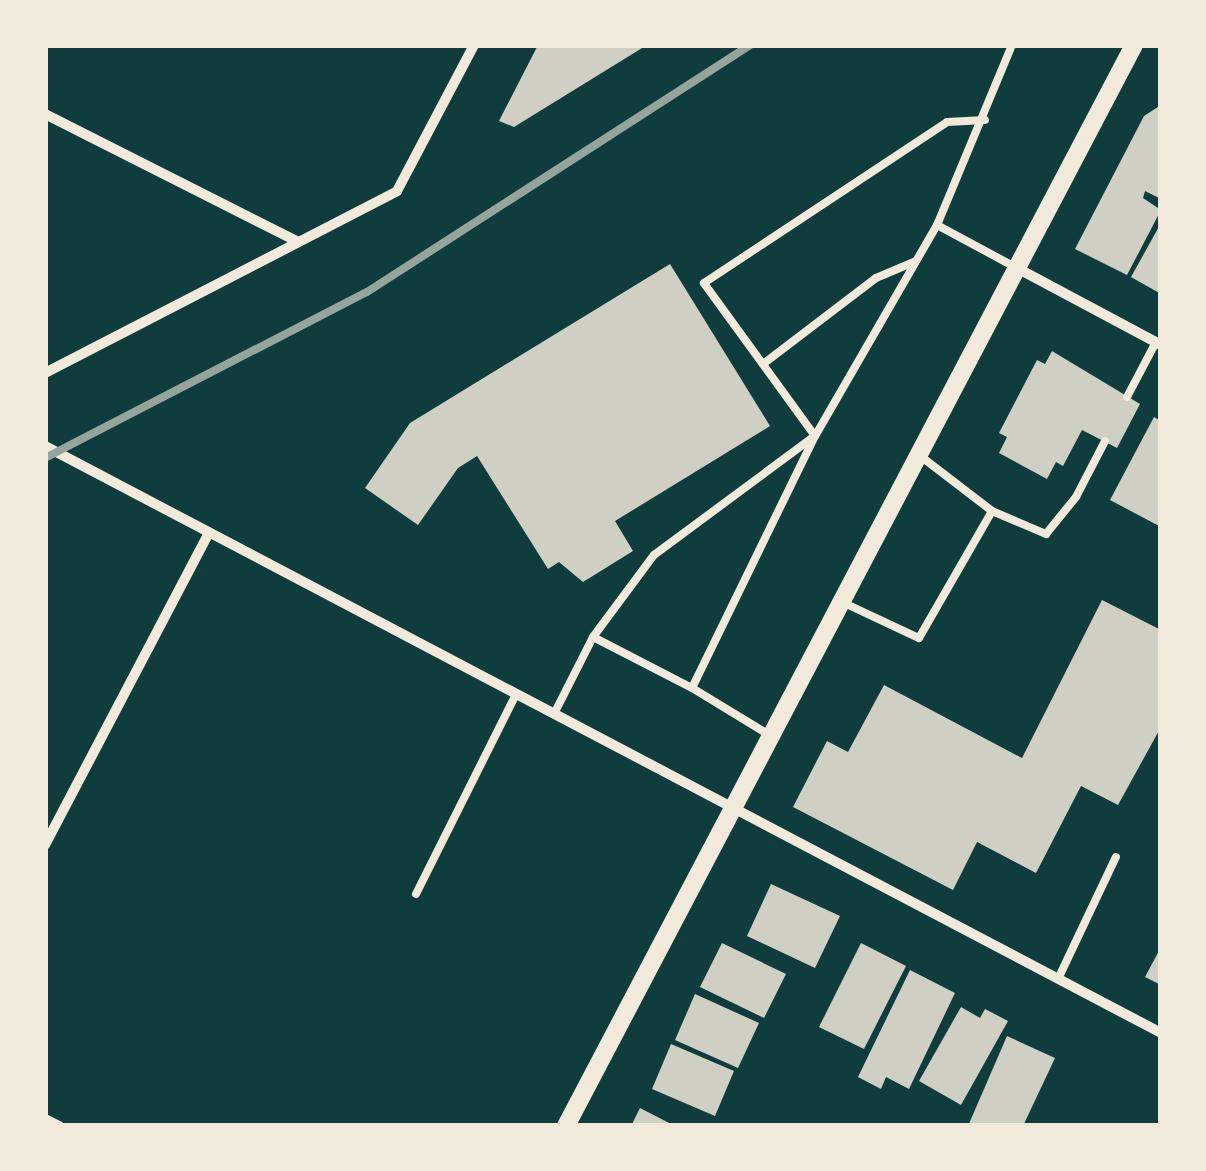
<!DOCTYPE html>
<html>
<head>
<meta charset="utf-8">
<style>
  body { margin:0 }
  #map { position:relative; width:1206px; height:1171px; overflow:hidden; background:#0f3d3e; font-family:"IBM Plex Sans",sans-serif }
  div>[style] { position:absolute }
  [style*='--x'] { left:calc(var(--x)*1px); top:calc(var(--y)*1px); width:calc(var(--w)*1px); rotate:calc(var(--a)*1deg) }
  .building>* { inset:0; background:#cfcfc3 }
  .service>* { height:8px; margin:-4px; padding:0 4px; transform-origin:4px; border-radius:4px; background:#f1e9da }
  .minor>* { height:10px; margin:-5px; padding:0 5px; transform-origin:5px; border-radius:5px; background:#f1e9da }
  .tertiary>* { height:18px; margin:-9px; padding:0 9px; transform-origin:9px; border-radius:9px; background:#f1e9da }
  .rail>* { height:8px; margin:-4px; padding:0 4px; transform-origin:4px; border-radius:4px; background:#97a49c }
  span { translate:-50% -50%; white-space:nowrap; text-align:center; line-height:1.15; -webkit-text-stroke:9px #f1e9da; paint-order:stroke }
  .frame { position:absolute; inset:0; border:48px solid #f1e9da; pointer-events:none }
</style>
</head>
<body>
<div id="map">
  <div class="building">
    <i style="clip-path:polygon(538px 45px,647px 45px,514px 127px,499px 121px)"></i>
    <i style="clip-path:polygon(1161px 105px,1161px 199px,1145px 191px,1143px 198px,1161px 210px,1127px 275px,1075px 249px,1144px 116px)"></i>
    <i style="clip-path:polygon(1161px 223px,1161px 294px,1131px 277px)"></i>
    <i style="clip-path:polygon(670px 264px,770px 426px,615px 521px,633px 551px,583px 582px,559px 562px,548px 569px,477px 456px,458px 468px,418px 525px,365px 488px,410px 423px)"></i>
    <i style="clip-path:polygon(1052px 351px,1140px 404px,1117px 448px,1082px 430px,1063px 466px,1056px 462px,1047px 479px,999px 453px,1007px 437px,999px 433px,1037px 360px,1045px 364px)"></i>
    <i style="clip-path:polygon(1154px 417px,1161px 421px,1161px 527px,1110px 500px)"></i>
    <i style="clip-path:polygon(1102px 600px,1161px 630px,1161px 727px,1118px 805px,1081px 786px,1036px 873px,977px 842px,953px 890px,793px 807px,827px 741px,848px 752px,884px 685px,1022px 758px)"></i>
    <i style="clip-path:polygon(771px 884px,840px 916px,815px 968px,747px 936px)"></i>
    <i style="clip-path:polygon(722px 943px,786px 974px,764px 1018px,700px 987px)"></i>
    <i style="clip-path:polygon(861px 943px,906px 966px,864px 1049px,819px 1027px)"></i>
    <i style="clip-path:polygon(1161px 947px,1161px 985px,1145px 977px)"></i>
    <i style="clip-path:polygon(910px 970px,955px 993px,909px 1089px,886px 1077px,881px 1089px,858px 1077px)"></i>
    <i style="clip-path:polygon(695px 994px,759px 1023px,738px 1068px,675px 1040px)"></i>
    <i style="clip-path:polygon(961px 1007px,980px 1018px,985px 1009px,1008px 1021px,961px 1105px,919px 1081px)"></i>
    <i style="clip-path:polygon(1007px 1036px,1055px 1058px,1023px 1126px,968px 1126px)"></i>
    <i style="clip-path:polygon(671px 1044px,734px 1071px,715px 1116px,652px 1089px)"></i>
    <i style="clip-path:polygon(640px 1108px,675px 1126px,631px 1126px)"></i>
  </div>
  <div class="service">
    <i style="--x:1012;--y:45;--w:195;--a:112.6"></i>
    <i style="--x:937;--y:225;--w:91;--a:28.3"></i>
    <i style="--x:937;--y:225;--w:244;--a:120"></i>
    <i style="--x:815;--y:436;--w:189;--a:-126"></i>
    <i style="--x:704;--y:283;--w:291;--a:-33.5"></i>
    <i style="--x:947;--y:122;--w:38;--a:-3"></i>
    <i style="--x:763;--y:364;--w:142;--a:-37.3"></i>
    <i style="--x:876;--y:278;--w:43;--a:-23"></i>
    <i style="--x:1127;--y:397;--w:62;--a:-62.2"></i>
    <i style="--x:992;--y:511;--w:59;--a:23.1"></i>
    <i style="--x:1046;--y:534;--w:48;--a:-51"></i>
    <i style="--x:1076;--y:497;--w:63;--a:-62.6"></i>
    <i style="--x:842;--y:602;--w:85;--a:25.1"></i>
    <i style="--x:919;--y:638;--w:146;--a:-60.1"></i>
    <i style="--x:992;--y:511;--w:92;--a:-142.5"></i>
    <i style="--x:692;--y:688;--w:111;--a:-152.7"></i>
    <i style="--x:593;--y:637;--w:102;--a:-53.4"></i>
    <i style="--x:654;--y:555;--w:200;--a:-36.5"></i>
    <i style="--x:554;--y:714;--w:86;--a:-63.1"></i>
    <i style="--x:771;--y:736;--w:92;--a:-148.7"></i>
    <i style="--x:692;--y:688;--w:278;--a:-64"></i>
    <i style="--x:416;--y:894;--w:224;--a:-63.4"></i>
    <i style="--x:1058;--y:979;--w:135;--a:-64.6"></i>
  </div>
  <div class="minor">
    <i style="--x:45;--y:114;--w:284;--a:26.8"></i>
    <i style="--x:1017;--y:268;--w:163;--a:28.1"></i>
    <i style="--x:45;--y:373;--w:396;--a:-27.3"></i>
    <i style="--x:397;--y:191;--w:165;--a:-62.2"></i>
    <i style="--x:45;--y:446;--w:1261;--a:27.74"></i>
    <i style="--x:45;--y:845;--w:353;--a:-62.3"></i>
    <i style="--x:45;--y:1119;--w:16;--a:27"></i>
  </div>
  <div class="tertiary">
    <i style="--x:566;--y:1126;--w:1221;--a:-62.28"></i>
  </div>
  <div class="rail">
    <i style="--x:45;--y:458;--w:362;--a:-27.3"></i>
    <i style="--x:367;--y:292;--w:457;--a:-32.8"></i>
  </div>
  <div class="frame"></div>
</div>
</body>
</html>
